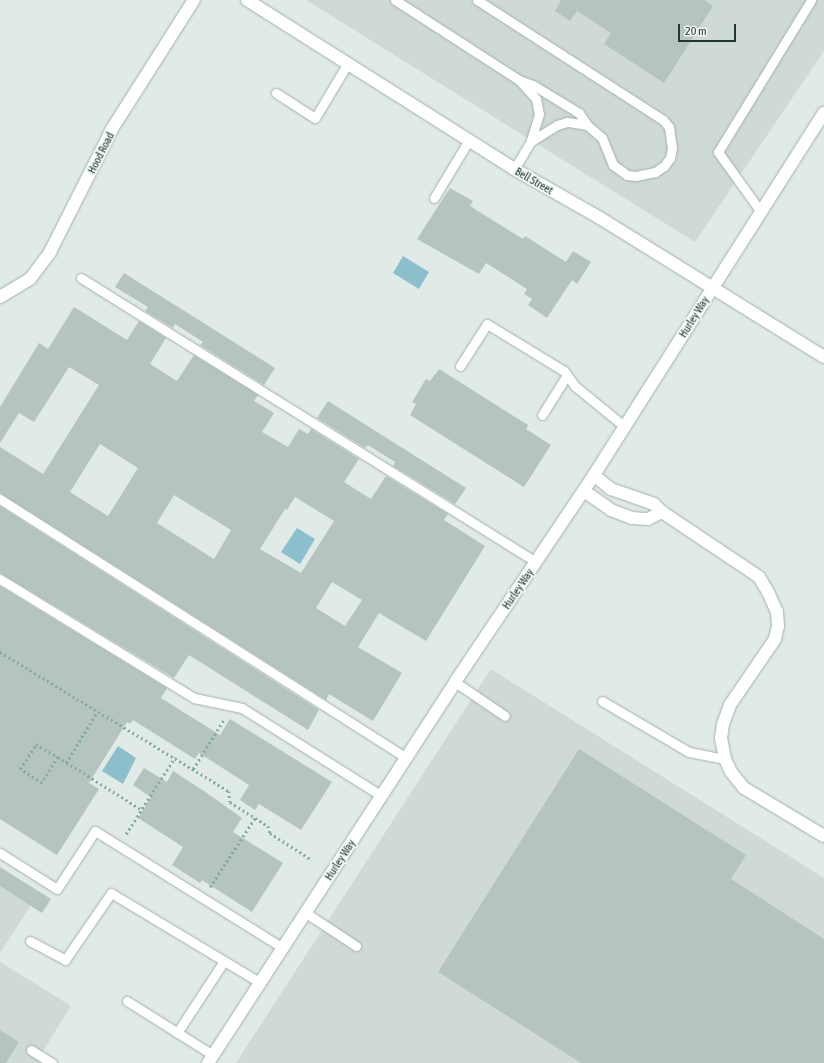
<!DOCTYPE html>
<html>
<head>
<meta charset="utf-8">
<style>
  body { margin:0 }
  #map { position:relative; width:824px; height:1063px; overflow:hidden; background:#e0eae6; font-family:"Asap Condensed",sans-serif }
  div>[style] { position:absolute }
  [style*='--x'] { left:calc(var(--x)*1px); top:calc(var(--y)*1px); width:calc(var(--w)*1px); rotate:calc(var(--a)*1deg) }
  .built>* { inset:0; background:#cfd9d5 }
  .water>* { inset:0; background:#8cbfcb }
  .building>* { inset:0; background:#b6c4bf }
  .path>* { height:2.5px; margin-top:-1.25px; transform-origin:0; background:repeating-linear-gradient(90deg,#83aba0 0 2px,transparent 0 5px) }
  .roads { filter:drop-shadow(0 0 1px #a3b1ad) drop-shadow(0 0 1px #a3b1ad) }
  .lane>* { height:9px; margin:-4.5px; padding:0 4.5px; transform-origin:4.5px; border-radius:4.5px; background:#fff }
  .street>* { height:12px; margin:-6px; padding:0 6px; transform-origin:6px; border-radius:6px; background:#fff }
  .secondary>* { height:12px; margin:-6px; padding:0 6px; transform-origin:6px; border-radius:6px; background:#fff }
  span { translate:-50% -50%; white-space:nowrap; text-align:center; line-height:1.15; -webkit-text-stroke:4px #f0f7f4; paint-order:stroke }
  .street-label { font-size:11px; color:#223933 }
  .scale { position:absolute; left:678px; top:24px; width:58px; height:18px; box-sizing:border-box; border:2px solid #223933; border-top:0; padding-left:5px; font-size:12px; line-height:14px; white-space:nowrap; color:#223933; -webkit-text-stroke:3px #f0f7f4; paint-order:stroke }
</style>
</head>
<body>
<div id="map">
  <div class="built">
    <i style="clip-path:polygon(306px 0,824px 0,824px 51px,695px 242px)"></i>
    <i style="clip-path:polygon(491px 669px,824px 878px,824px 1063px,236px 1063px)"></i>
    <i style="clip-path:polygon(0 886px,31px 905px,0 953px)"></i>
    <i style="clip-path:polygon(0 962px,71px 1006px,38px 1059px,44px 1063px,0 1063px)"></i>
  </div>
  <div class="water">
    <i style="clip-path:polygon(403px 256px,429px 272px,419px 289px,393px 273px)"></i>
    <i style="clip-path:polygon(297px 528px,315px 539px,300px 564px,281px 552px)"></i>
    <i style="clip-path:polygon(118px 746px,136px 758px,123px 784px,102px 771px)"></i>
  </div>
  <div class="building">
    <i style="clip-path:polygon(561px 0,705px 0,713px 6px,664px 83px,604px 44px,611px 33px,577px 11px,570px 21px,555px 11px)"></i>
    <i style="clip-path:polygon(450px 188px,473px 201px,470px 206px,523px 239px,525px 236px,566px 262px,573px 251px,591px 262px,577px 284px,572px 280px,547px 318px,528px 305px,532px 299px,524px 294px,527px 289px,486px 263px,479px 274px,417px 239px)"></i>
    <i style="clip-path:polygon(124px 273px,275px 368px,264px 385px,200px 345px,203px 342px,175px 324px,173px 328px,145px 311px,148px 307px,115px 287px)"></i>
    <i style="clip-path:polygon(evenodd,74px 307px,127px 340px,139px 321px,166px 338px,150px 364px,177px 381px,194px 355px,258px 395px,254px 401px,274px 413px,262px 432px,288px 447px,299px 429px,308px 434px,311px 429px,359px 459px,344px 482px,371px 499px,386px 476px,448px 514px,444px 520px,485px 546px,426px 641px,379px 613px,358px 647px,402px 673px,373px 721px,329px 694px,326px 700px,0 493px,0 447px,43px 474px,99px 385px,69px 367px,34px 422px,19px 413px,0 443px,0 407px,39px 343px,48px 349px,74px 307px,100px 444px,138px 468px,108px 516px,70px 492px,100px 444px,74px 307px,174px 495px,231px 530px,214px 559px,157px 523px,174px 495px,74px 307px,295px 497px,334px 521px,301px 573px,260px 549px,285px 509px,287px 510px,295px 497px,74px 307px,332px 582px,362px 600px,345px 626px,316px 608px,332px 582px)"></i>
    <i style="clip-path:polygon(439px 369px,528px 425px,526px 429px,551px 445px,524px 487px,410px 415px,416px 404px,412px 402px,426px 379px,430px 381px)"></i>
    <i style="clip-path:polygon(328px 401px,466px 488px,455px 504px,393px 466px,395px 462px,368px 445px,365px 448px,317px 418px)"></i>
    <i style="clip-path:polygon(0 506px,319px 710px,308px 730px,189px 655px,174px 678px,0 573px)"></i>
    <i style="clip-path:polygon(0 586px,167px 688px,161px 698px,220px 735px,230px 719px,332px 782px,301px 830px,259px 804px,255px 810px,240px 800px,249px 785px,199px 753px,195px 759px,133px 720px,130px 724px,127px 722px,89px 783px,99px 789px,57px 855px,0 819px)"></i>
    <i style="clip-path:polygon(579px 749px,746px 855px,731px 879px,824px 939px,824px 1063px,581px 1063px,438px 972px)"></i>
    <i style="clip-path:polygon(144px 768px,167px 782px,173px 771px,204px 791px,242px 818px,233px 832px,283px 863px,252px 912px,202px 880px,200px 883px,172px 865px,183px 847px,138px 818px,151px 797px,133px 785px)"></i>
    <i style="clip-path:polygon(0 867px,51px 899px,42px 913px,0 886px)"></i>
    <i style="clip-path:polygon(0 1030px,19px 1042px,6px 1063px,0 1063px)"></i>
  </div>
  <div class="path">
    <i style="--x:0;--y:652;--w:268;--a:31.3"></i>
    <i style="--x:229;--y:791;--w:11;--a:85"></i>
    <i style="--x:230;--y:802;--w:45;--a:32.3"></i>
    <i style="--x:268;--y:826;--w:7;--a:74"></i>
    <i style="--x:270;--y:833;--w:50;--a:32.7"></i>
    <i style="--x:58;--y:757;--w:31;--a:122"></i>
    <i style="--x:42;--y:783;--w:26;--a:-148"></i>
    <i style="--x:20;--y:769;--w:30;--a:-57"></i>
    <i style="--x:36;--y:744;--w:26;--a:31"></i>
    <i style="--x:58;--y:757;--w:99;--a:32.2"></i>
    <i style="--x:66;--y:763;--w:60;--a:-58.7"></i>
    <i style="--x:193;--y:769;--w:60;--a:-57.9"></i>
    <i style="--x:126;--y:834;--w:91;--a:-57.5"></i>
    <i style="--x:210;--y:887;--w:82;--a:-56.9"></i>
  </div>
  <div class="roads">
    <div class="lane">
      <i style="--x:395;--y:0;--w:148;--a:32.8"></i>
      <i style="--x:519;--y:80;--w:25;--a:48"></i>
      <i style="--x:536;--y:99;--w:15;--a:79"></i>
      <i style="--x:539;--y:114;--w:28;--a:107"></i>
      <i style="--x:531;--y:141;--w:33;--a:121"></i>
      <i style="--x:477;--y:0;--w:221;--a:32.8"></i>
      <i style="--x:663;--y:120;--w:9;--a:49"></i>
      <i style="--x:669;--y:127;--w:21;--a:82"></i>
      <i style="--x:672;--y:148;--w:10;--a:101"></i>
      <i style="--x:670;--y:158;--w:10;--a:127"></i>
      <i style="--x:664;--y:166;--w:11;--a:146"></i>
      <i style="--x:655;--y:172;--w:19;--a:168"></i>
      <i style="--x:636;--y:176;--w:9;--a:-174"></i>
      <i style="--x:627;--y:175;--w:17;--a:-144"></i>
      <i style="--x:613;--y:165;--w:29;--a:-112"></i>
      <i style="--x:602;--y:138;--w:20;--a:-139"></i>
      <i style="--x:587;--y:125;--w:20;--a:-171"></i>
      <i style="--x:567;--y:122;--w:10;--a:163"></i>
      <i style="--x:557;--y:125;--w:31;--a:148"></i>
      <i style="--x:519;--y:80;--w:15;--a:20"></i>
      <i style="--x:533;--y:85;--w:54;--a:31.3"></i>
      <i style="--x:579;--y:113;--w:14;--a:56"></i>
      <i style="--x:276;--y:93;--w:46;--a:32.7"></i>
      <i style="--x:315;--y:118;--w:64;--a:-59"></i>
      <i style="--x:434;--y:198;--w:68;--a:-58.9"></i>
      <i style="--x:761;--y:212;--w:74;--a:-125.6"></i>
      <i style="--x:718;--y:152;--w:178;--a:-58.5"></i>
      <i style="--x:81;--y:278;--w:536;--a:31.97"></i>
      <i style="--x:460;--y:366;--w:50;--a:-57.3"></i>
      <i style="--x:487;--y:324;--w:90;--a:31.4"></i>
      <i style="--x:564;--y:371;--w:19;--a:54"></i>
      <i style="--x:575;--y:386;--w:65;--a:39.4"></i>
      <i style="--x:542;--y:415;--w:47;--a:-58"></i>
      <i style="--x:0;--y:499;--w:482;--a:32.5"></i>
      <i style="--x:0;--y:579;--w:228;--a:31.5"></i>
      <i style="--x:194;--y:698;--w:49;--a:11.8"></i>
      <i style="--x:242;--y:708;--w:165;--a:32.2"></i>
      <i style="--x:455;--y:682;--w:60;--a:34.2"></i>
      <i style="--x:602;--y:701;--w:101;--a:30.4"></i>
      <i style="--x:689;--y:752;--w:37;--a:11"></i>
      <i style="--x:0;--y:853;--w:67;--a:32.3"></i>
      <i style="--x:57;--y:889;--w:69;--a:-56.8"></i>
      <i style="--x:95;--y:831;--w:221;--a:31.9"></i>
      <i style="--x:306;--y:913;--w:60;--a:33.4"></i>
      <i style="--x:30;--y:941;--w:40;--a:28"></i>
      <i style="--x:65;--y:960;--w:81;--a:-55.5"></i>
      <i style="--x:111;--y:893;--w:175;--a:31"></i>
      <i style="--x:127;--y:1001;--w:102;--a:32.1"></i>
      <i style="--x:177;--y:1033;--w:86;--a:-56.9"></i>
      <i style="--x:31;--y:1050;--w:25;--a:32"></i>
    </div>
    <div class="street">
      <i style="--x:0;--y:297;--w:35;--a:-31"></i>
      <i style="--x:30;--y:279;--w:34;--a:-53"></i>
      <i style="--x:50;--y:252;--w:138;--a:-63.2"></i>
      <i style="--x:112;--y:129;--w:153;--a:-57.6"></i>
      <i style="--x:584;--y:491;--w:33;--a:35"></i>
      <i style="--x:611;--y:510;--w:22;--a:21"></i>
      <i style="--x:632;--y:518;--w:16;--a:4"></i>
      <i style="--x:648;--y:519;--w:16;--a:-27"></i>
      <i style="--x:662;--y:512;--w:11;--a:-135"></i>
      <i style="--x:654;--y:504;--w:46;--a:-160.8"></i>
      <i style="--x:611;--y:489;--w:22;--a:-141"></i>
      <i style="--x:662;--y:512;--w:117;--a:33.8"></i>
      <i style="--x:759;--y:577;--w:17;--a:59"></i>
      <i style="--x:768;--y:592;--w:22;--a:66"></i>
      <i style="--x:777;--y:612;--w:14;--a:86"></i>
      <i style="--x:778;--y:626;--w:13;--a:103"></i>
      <i style="--x:775;--y:639;--w:80;--a:124.3"></i>
      <i style="--x:730;--y:705;--w:20;--a:110"></i>
      <i style="--x:723;--y:724;--w:14;--a:98"></i>
      <i style="--x:721;--y:738;--w:21;--a:79"></i>
      <i style="--x:725;--y:759;--w:14;--a:65"></i>
      <i style="--x:731;--y:772;--w:21;--a:51"></i>
      <i style="--x:744;--y:788;--w:93;--a:31"></i>
    </div>
    <div class="secondary">
      <i style="--x:247;--y:0;--w:316;--a:32.3"></i>
      <i style="--x:514;--y:169;--w:99;--a:29.7"></i>
      <i style="--x:600;--y:218;--w:264;--a:31.8"></i>
      <i style="--x:208;--y:1063;--w:454;--a:-57"></i>
      <i style="--x:455;--y:682;--w:249;--a:-56.1"></i>
      <i style="--x:594;--y:475;--w:429;--a:-57.6"></i>
    </div>
  </div>
  <div class="street-label">
    <span style="left:101px;top:153px;rotate:-63deg">Hood Road</span>
    <span style="left:534px;top:181px;rotate:30deg">Bell Street</span>
    <span style="left:694px;top:317px;rotate:-58deg">Hurley Way</span>
    <span style="left:518px;top:589px;rotate:-56deg">Hurley Way</span>
    <span style="left:340px;top:860px;rotate:-57deg">Hurley Way</span>
  </div>
  <div class="scale">20 m</div>
</div>
</body>
</html>
